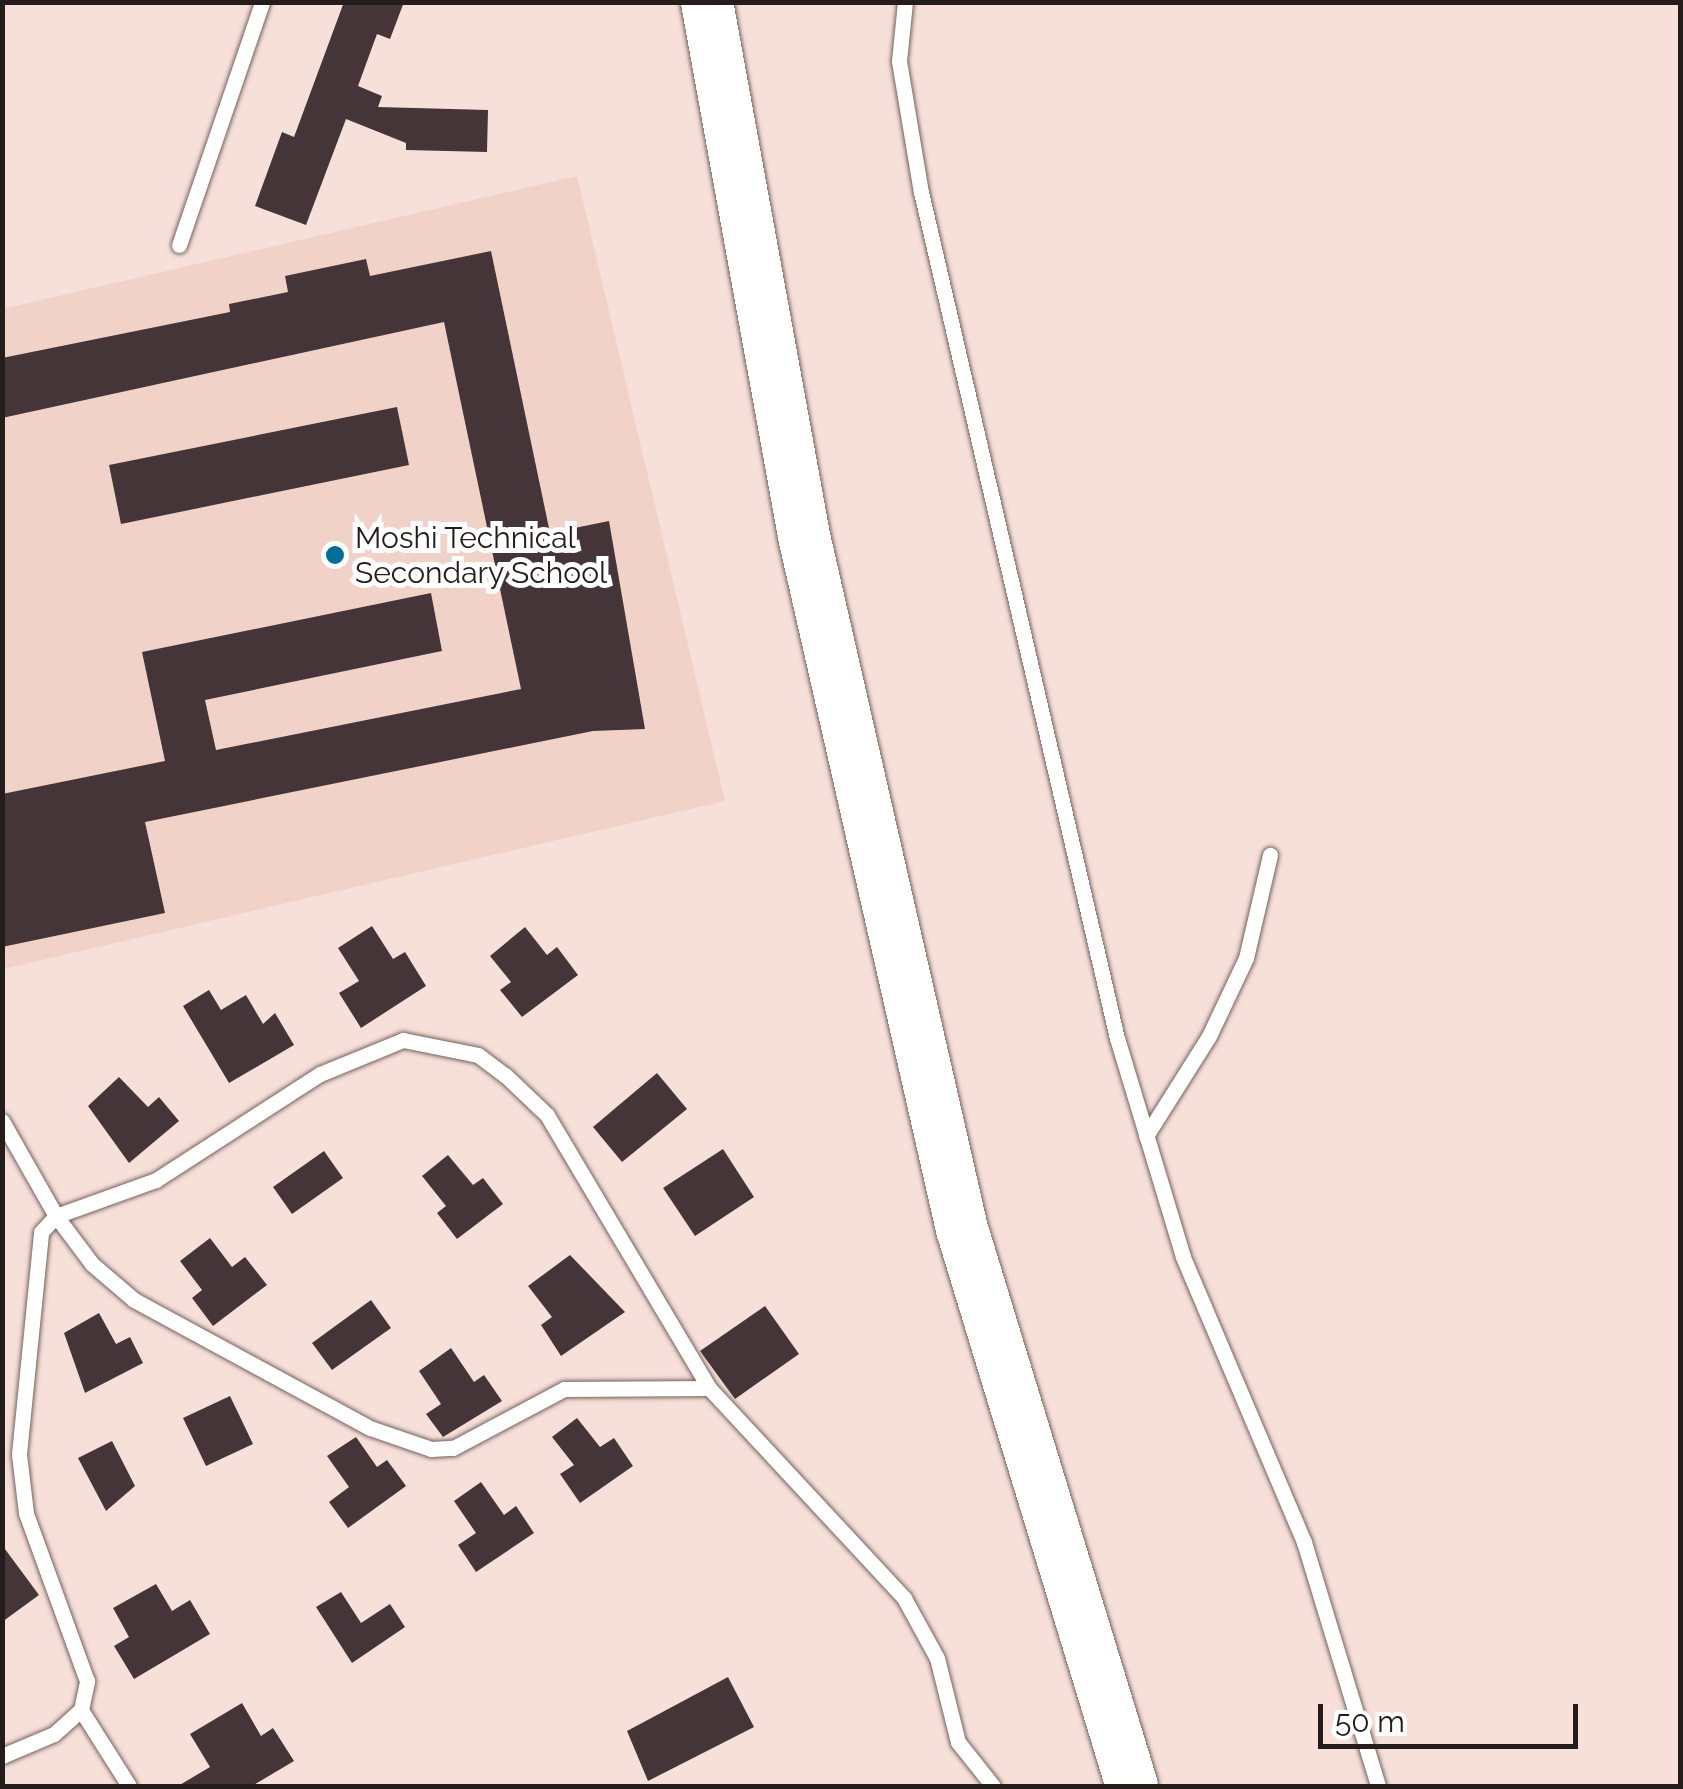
<!DOCTYPE html>
<html>
<head>
<meta charset="utf-8">
<style>
  body { margin:0 }
  #map { position:relative; width:1683px; height:1789px; overflow:hidden; background:#f6e0d9; font-family:Raleway,sans-serif }
  div>[style] { position:absolute }
  [style*='--x'] { left:calc(var(--x)*1px); top:calc(var(--y)*1px); width:calc(var(--w)*1px); rotate:calc(var(--a)*1deg) }
  .built>* { inset:0; background:#f0d2c9 }
  .building>* { inset:0; background:#463538 }
  .roads { filter:drop-shadow(0 0 2px #75625c) drop-shadow(0 0 2px #75625c) }
  .service>* { height:15px; margin:-7.5px; padding:0 7.5px; transform-origin:7.5px; border-radius:7.5px; background:#fff }
  .trunk>* { height:52px; margin:-26px; padding:0 26px; transform-origin:26px; border-radius:26px; background:#fff }
  .dots>* { width:28px; height:28px; translate:-50% -50%; box-sizing:border-box; border:5px solid #fff; border-radius:50% }
  span { translate:-50% -50%; white-space:nowrap; text-align:center; line-height:1.15; -webkit-text-stroke:10px #fff; paint-order:stroke }
  .poi-label { font-size:30px; color:#251d1b }
  .left { translate:0 -50%; text-align:left }
  .frame { position:absolute; inset:0; border:5px solid #251d1b; pointer-events:none }
  .scale { position:absolute; left:1318px; top:1704px; width:260px; height:45px; box-sizing:border-box; border:5px solid #251d1b; border-top:0; padding-left:12px; font-size:30px; line-height:35px; white-space:nowrap; color:#251d1b; -webkit-text-stroke:8px #fff; paint-order:stroke }
</style>
</head>
<body>
<div id="map">
  <div class="built">
    <i style="clip-path:polygon(577px 176px,725px 801px,3px 969px,2px 309px)"></i>
  </div>
  <div class="building">
    <i style="clip-path:polygon(344px 2px,404px 2px,390px 39px,377px 34px,358px 86px,382px 96px,378px 107px,488px 110px,487px 152px,406px 150px,406px 143px,346px 119px,306px 225px,255px 206px,282px 132px,294px 137px)"></i>
    <i style="clip-path:polygon(491px 251px,550px 533px,609px 521px,645px 729px,593px 731px,145px 822px,165px 913px,2px 947px,2px 794px,165px 761px,142px 652px,431px 593px,442px 651px,205px 700px,216px 750px,521px 689px,444px 322px,2px 418px,2px 358px,230px 312px,229px 304px,288px 292px,285px 276px,366px 259px,370px 276px)"></i>
    <i style="clip-path:polygon(397px 407px,409px 465px,121px 524px,109px 465px)"></i>
    <i style="clip-path:polygon(372px 926px,393px 959px,405px 952px,426px 986px,361px 1028px,339px 993px,359px 981px,338px 948px)"></i>
    <i style="clip-path:polygon(525px 927px,547px 955px,557px 947px,578px 975px,522px 1017px,500px 990px,511px 982px,490px 956px)"></i>
    <i style="clip-path:polygon(209px 990px,221px 1010px,246px 995px,263px 1024px,275px 1013px,294px 1045px,229px 1083px,183px 1006px)"></i>
    <i style="clip-path:polygon(657px 1073px,687px 1109px,622px 1162px,593px 1127px)"></i>
    <i style="clip-path:polygon(119px 1077px,148px 1107px,159px 1097px,179px 1121px,129px 1163px,88px 1106px)"></i>
    <i style="clip-path:polygon(723px 1149px,754px 1197px,695px 1236px,663px 1188px)"></i>
    <i style="clip-path:polygon(324px 1151px,343px 1178px,292px 1214px,273px 1187px)"></i>
    <i style="clip-path:polygon(448px 1155px,473px 1185px,483px 1178px,503px 1204px,457px 1239px,437px 1213px,446px 1206px,422px 1176px)"></i>
    <i style="clip-path:polygon(210px 1238px,232px 1267px,245px 1257px,267px 1285px,213px 1326px,192px 1298px,202px 1290px,180px 1261px)"></i>
    <i style="clip-path:polygon(570px 1255px,625px 1312px,561px 1356px,541px 1325px,552px 1317px,528px 1286px)"></i>
    <i style="clip-path:polygon(371px 1300px,391px 1328px,332px 1370px,312px 1343px)"></i>
    <i style="clip-path:polygon(765px 1306px,799px 1354px,735px 1399px,700px 1351px)"></i>
    <i style="clip-path:polygon(99px 1313px,116px 1344px,130px 1337px,143px 1363px,85px 1393px,64px 1333px)"></i>
    <i style="clip-path:polygon(451px 1348px,474px 1382px,484px 1375px,502px 1401px,443px 1437px,426px 1414px,441px 1404px,419px 1371px)"></i>
    <i style="clip-path:polygon(230px 1396px,253px 1444px,206px 1466px,183px 1418px)"></i>
    <i style="clip-path:polygon(577px 1418px,600px 1447px,614px 1438px,633px 1466px,580px 1503px,560px 1474px,574px 1465px,552px 1437px)"></i>
    <i style="clip-path:polygon(356px 1437px,377px 1467px,387px 1460px,406px 1486px,348px 1528px,329px 1502px,349px 1487px,327px 1456px)"></i>
    <i style="clip-path:polygon(112px 1441px,135px 1486px,106px 1511px,78px 1458px)"></i>
    <i style="clip-path:polygon(481px 1482px,504px 1515px,516px 1506px,534px 1533px,476px 1572px,458px 1545px,476px 1533px,454px 1501px)"></i>
    <i style="clip-path:polygon(2px 1545px,39px 1595px,2px 1622px)"></i>
    <i style="clip-path:polygon(156px 1584px,172px 1611px,190px 1600px,210px 1634px,134px 1679px,114px 1646px,129px 1637px,113px 1608px)"></i>
    <i style="clip-path:polygon(341px 1592px,361px 1623px,390px 1604px,405px 1627px,352px 1663px,316px 1607px)"></i>
    <i style="clip-path:polygon(728px 1677px,754px 1727px,648px 1781px,627px 1731px)"></i>
    <i style="clip-path:polygon(242px 1703px,261px 1736px,273px 1728px,294px 1761px,252px 1786px,178px 1786px,210px 1767px,190px 1734px)"></i>
  </div>
  <div class="roads">
    <div class="service">
      <i style="--x:905;--y:2;--w:59;--a:95.8"></i>
      <i style="--x:899;--y:61;--w:133;--a:80.5"></i>
      <i style="--x:921;--y:192;--w:868;--a:76.96"></i>
      <i style="--x:1117;--y:1038;--w:229;--a:73.2"></i>
      <i style="--x:1183;--y:1257;--w:310;--a:67"></i>
      <i style="--x:1304;--y:1542;--w:255;--a:73.1"></i>
      <i style="--x:179;--y:245;--w:257;--a:-71.1"></i>
      <i style="--x:2;--y:1121;--w:109;--a:60.4"></i>
      <i style="--x:56;--y:1216;--w:60;--a:53.1"></i>
      <i style="--x:92;--y:1264;--w:55;--a:40.6"></i>
      <i style="--x:134;--y:1300;--w:268;--a:28.5"></i>
      <i style="--x:370;--y:1428;--w:65;--a:19"></i>
      <i style="--x:431;--y:1449;--w:22;--a:-3"></i>
      <i style="--x:453;--y:1448;--w:126;--a:-28"></i>
      <i style="--x:564;--y:1389;--w:145;--a:-0.4"></i>
      <i style="--x:709;--y:1388;--w:287;--a:47.1"></i>
      <i style="--x:904;--y:1598;--w:68;--a:61.2"></i>
      <i style="--x:937;--y:1658;--w:87;--a:76"></i>
      <i style="--x:958;--y:1742;--w:56;--a:51.5"></i>
      <i style="--x:1146;--y:1136;--w:118;--a:-57.8"></i>
      <i style="--x:1209;--y:1036;--w:86;--a:-64.6"></i>
      <i style="--x:1246;--y:958;--w:106;--a:-76.9"></i>
      <i style="--x:81;--y:1710;--w:90;--a:57.7"></i>
      <i style="--x:2;--y:1756;--w:56;--a:-22.9"></i>
      <i style="--x:54;--y:1734;--w:36;--a:-42"></i>
      <i style="--x:81;--y:1710;--w:30;--a:-78"></i>
      <i style="--x:87;--y:1681;--w:179;--a:-110"></i>
      <i style="--x:26;--y:1513;--w:59;--a:-96.8"></i>
      <i style="--x:19;--y:1454;--w:223;--a:-84.3"></i>
      <i style="--x:41;--y:1232;--w:22;--a:-47"></i>
      <i style="--x:56;--y:1216;--w:106;--a:-19.8"></i>
      <i style="--x:156;--y:1180;--w:195;--a:-32.9"></i>
      <i style="--x:320;--y:1074;--w:90;--a:-22.3"></i>
      <i style="--x:403;--y:1040;--w:76;--a:11.3"></i>
      <i style="--x:478;--y:1055;--w:34;--a:37"></i>
      <i style="--x:505;--y:1075;--w:58;--a:43.6"></i>
      <i style="--x:547;--y:1115;--w:317;--a:59.3"></i>
    </div>
    <div class="trunk">
      <i style="--x:707;--y:2;--w:543;--a:79.7"></i>
      <i style="--x:804;--y:536;--w:711;--a:77.16"></i>
      <i style="--x:962;--y:1229;--w:582;--a:73.03"></i>
    </div>
  </div>
  <div class="dots">
    <i style="left:335px;top:555px;background:#046d9a"></i>
  </div>
  <div class="poi-label">
    <span class="left" style="left:355px;top:555px">Moshi Technical<br>Secondary School</span>
  </div>
  <div class="frame"></div>
  <div class="scale">50 m</div>
</div>
</body>
</html>
